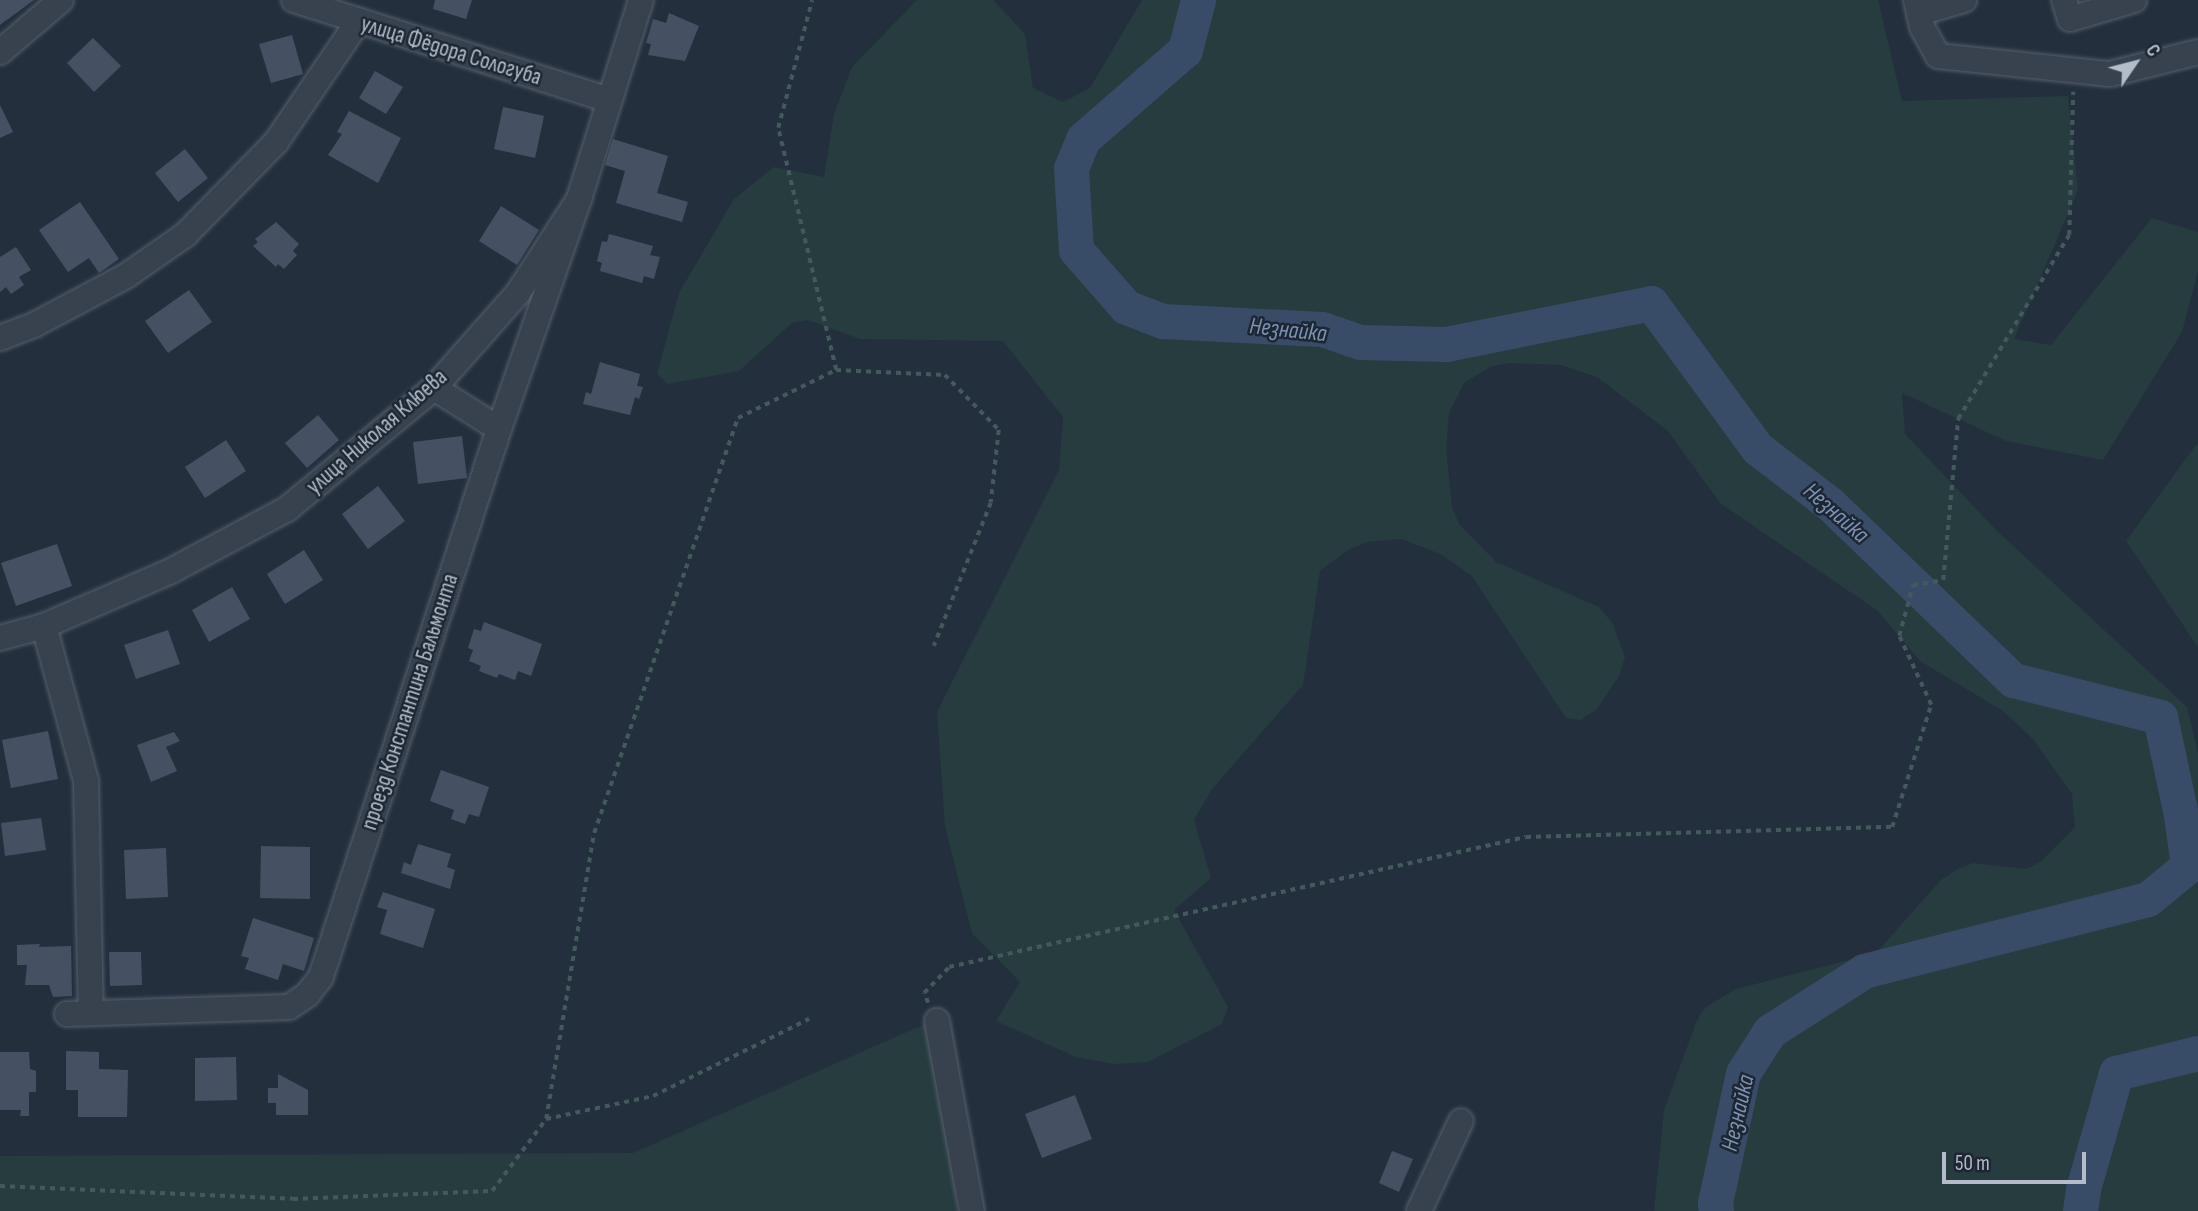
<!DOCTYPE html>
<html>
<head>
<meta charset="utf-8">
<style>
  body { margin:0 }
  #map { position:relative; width:2198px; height:1211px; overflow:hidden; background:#242f3e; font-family:"Sofia Sans Condensed",sans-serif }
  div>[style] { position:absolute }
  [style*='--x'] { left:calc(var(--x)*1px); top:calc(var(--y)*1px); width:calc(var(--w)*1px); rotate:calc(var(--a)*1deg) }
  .green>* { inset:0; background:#263c3f }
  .river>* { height:35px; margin:-17.5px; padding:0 17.5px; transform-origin:17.5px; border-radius:17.5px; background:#394c67 }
  .building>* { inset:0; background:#455162 }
  .path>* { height:3.5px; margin-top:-1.75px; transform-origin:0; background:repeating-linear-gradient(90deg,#44595c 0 5px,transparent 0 10px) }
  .roads { filter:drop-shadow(0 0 2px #565f6c) drop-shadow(0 0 2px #565f6c) }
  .minor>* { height:24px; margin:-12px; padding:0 12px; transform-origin:12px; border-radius:12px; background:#38414e }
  span { translate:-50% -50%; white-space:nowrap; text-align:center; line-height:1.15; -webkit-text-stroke:5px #1d2633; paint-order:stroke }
  .street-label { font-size:23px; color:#b4bcc9 }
  .water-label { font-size:24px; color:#7c92b1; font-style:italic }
  .north { position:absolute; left:2100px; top:28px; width:70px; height:70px; -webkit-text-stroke:5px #1d2633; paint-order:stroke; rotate:55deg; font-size:19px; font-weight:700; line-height:28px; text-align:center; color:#b4bcc9 }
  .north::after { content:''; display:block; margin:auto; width:24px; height:32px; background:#b4bcc9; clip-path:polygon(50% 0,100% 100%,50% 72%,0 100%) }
  .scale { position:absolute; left:1942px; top:1152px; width:144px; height:32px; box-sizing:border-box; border:4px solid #b4bcc9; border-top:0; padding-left:9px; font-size:21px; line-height:24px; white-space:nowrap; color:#b4bcc9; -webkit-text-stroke:5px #1d2633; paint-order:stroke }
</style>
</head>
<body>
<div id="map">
  <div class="green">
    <i style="clip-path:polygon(917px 0,993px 0,1025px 34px,1033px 88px,1063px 102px,1090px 88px,1142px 0,1878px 0,1902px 101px,2068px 96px,2078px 190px,2014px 339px,2051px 345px,2152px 218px,2198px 232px,2198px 271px,2182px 332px,2103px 460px,2006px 441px,1902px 393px,1905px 434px,1995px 529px,2187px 707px,2198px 753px,2198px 1211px,1654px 1211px,1664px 1110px,1697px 1020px,1706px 1007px,1736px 989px,1876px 953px,1941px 880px,1956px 870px,1973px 863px,2026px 869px,2040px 862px,2075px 827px,2072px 794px,2032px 738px,2003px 711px,1920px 661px,1878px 611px,1720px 503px,1668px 431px,1597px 377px,1561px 365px,1510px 363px,1492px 366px,1464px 383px,1449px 413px,1446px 449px,1452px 507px,1459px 524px,1496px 562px,1599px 607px,1613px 624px,1625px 657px,1619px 676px,1597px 709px,1581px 720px,1566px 718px,1471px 575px,1440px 554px,1402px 539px,1367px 542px,1348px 550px,1320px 571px,1303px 685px,1212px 789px,1194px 820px,1211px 878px,1174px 910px,1228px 1007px,1222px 1024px,1148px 1062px,1114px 1064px,1076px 1057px,996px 1021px,1020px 982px,972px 933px,945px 827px,937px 712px,1059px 470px,1063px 417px,1003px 341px,860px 339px,808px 320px,792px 323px,739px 371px,668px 384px,657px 374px,679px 293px,734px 199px,774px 167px,824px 177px,834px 114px,852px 67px)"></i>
    <i style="clip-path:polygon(2198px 442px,2198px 647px,2126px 541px)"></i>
    <i style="clip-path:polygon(934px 1020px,957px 1211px,0 1211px,0 1156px,633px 1153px)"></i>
  </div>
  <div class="river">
    <i style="--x:1198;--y:0;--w:52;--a:104.6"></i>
    <i style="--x:1185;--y:50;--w:135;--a:138.9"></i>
    <i style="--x:1083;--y:139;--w:31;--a:112"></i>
    <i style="--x:1071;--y:168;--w:82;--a:86.5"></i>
    <i style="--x:1076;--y:250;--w:76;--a:48.7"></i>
    <i style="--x:1126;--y:307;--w:40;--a:21"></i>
    <i style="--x:1163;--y:321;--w:159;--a:2.9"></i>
    <i style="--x:1322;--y:329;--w:40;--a:18.9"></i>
    <i style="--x:1360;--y:342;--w:86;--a:1.3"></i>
    <i style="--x:1446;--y:344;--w:209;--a:-11.3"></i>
    <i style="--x:1651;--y:303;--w:180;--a:53.8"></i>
    <i style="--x:1757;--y:448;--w:92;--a:37.5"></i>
    <i style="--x:1830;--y:504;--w:254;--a:43.9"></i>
    <i style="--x:2013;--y:680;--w:152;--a:14.1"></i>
    <i style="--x:2160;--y:717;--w:100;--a:77.9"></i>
    <i style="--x:2181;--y:815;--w:51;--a:82.2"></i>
    <i style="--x:2188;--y:866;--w:52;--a:140.5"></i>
    <i style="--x:2148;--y:899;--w:293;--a:165.8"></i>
    <i style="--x:1864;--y:971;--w:112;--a:147.4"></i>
    <i style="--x:1770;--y:1031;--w:50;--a:122.7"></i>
    <i style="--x:1743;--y:1073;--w:133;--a:102.2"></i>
    <i style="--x:1715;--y:1203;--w:8;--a:83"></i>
    <i style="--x:2080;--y:1211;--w:22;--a:-82"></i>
    <i style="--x:2083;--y:1189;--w:121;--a:-74.1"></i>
    <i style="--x:2116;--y:1073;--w:84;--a:-13.7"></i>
  </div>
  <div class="building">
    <i style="clip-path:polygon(0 0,34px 0,0 25px)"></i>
    <i style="clip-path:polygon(435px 0,472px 0,466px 19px,433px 9px)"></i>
    <i style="clip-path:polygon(669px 13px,699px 26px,685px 61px,648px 55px,651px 44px,646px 43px,653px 19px,666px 23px)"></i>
    <i style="clip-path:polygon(292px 35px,303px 74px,271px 83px,259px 44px)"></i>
    <i style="clip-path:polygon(93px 38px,121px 66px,94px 92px,67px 63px)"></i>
    <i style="clip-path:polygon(375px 71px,403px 87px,386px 114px,359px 98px)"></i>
    <i style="clip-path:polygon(0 105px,13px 132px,0 138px)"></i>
    <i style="clip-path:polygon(503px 107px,544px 116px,535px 158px,494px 149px)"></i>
    <i style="clip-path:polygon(349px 111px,401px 138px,378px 183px,328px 155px,342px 134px,337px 132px)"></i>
    <i style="clip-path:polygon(613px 139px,668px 156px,657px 193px,688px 202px,682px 222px,616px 203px,625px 171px,605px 165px)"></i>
    <i style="clip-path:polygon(185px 149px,208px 178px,178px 202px,155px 173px)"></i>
    <i style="clip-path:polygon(80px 202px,119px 259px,99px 273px,89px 258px,68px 272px,39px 230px)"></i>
    <i style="clip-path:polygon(501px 206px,539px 230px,517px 265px,479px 241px)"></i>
    <i style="clip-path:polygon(276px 222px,299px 244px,293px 251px,297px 255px,284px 269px,278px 264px,276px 267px,253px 246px,258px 242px,255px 239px)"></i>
    <i style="clip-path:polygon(609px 234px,653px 246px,650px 255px,660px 257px,654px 279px,644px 276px,642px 283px,600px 271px,602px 263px,597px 261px,602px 241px,607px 242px)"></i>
    <i style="clip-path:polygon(16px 247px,31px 270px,19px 277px,24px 285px,11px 294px,6px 287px,0 292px,0 257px)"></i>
    <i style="clip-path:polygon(189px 290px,212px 322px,168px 353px,145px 321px)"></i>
    <i style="clip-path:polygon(600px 362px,640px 374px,637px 386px,643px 387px,639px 399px,635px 397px,630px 415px,583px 404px,586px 392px,591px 394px)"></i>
    <i style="clip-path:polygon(318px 415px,339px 440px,307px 468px,285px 443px)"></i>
    <i style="clip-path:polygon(462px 436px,467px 478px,418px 484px,413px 442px)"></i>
    <i style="clip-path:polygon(226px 440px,246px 471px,205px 498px,185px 467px)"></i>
    <i style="clip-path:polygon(378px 486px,405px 521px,368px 549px,342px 514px)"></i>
    <i style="clip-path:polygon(57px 544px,72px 586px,16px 606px,1px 563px)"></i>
    <i style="clip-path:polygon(304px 550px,323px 580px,285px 604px,267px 574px)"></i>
    <i style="clip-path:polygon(232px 587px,250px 619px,209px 642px,192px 610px)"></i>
    <i style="clip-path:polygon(484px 622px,542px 644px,531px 676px,518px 671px,515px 680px,499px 674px,497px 678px,479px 671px,481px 666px,469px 661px,473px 650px,468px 648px,474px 629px,481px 631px)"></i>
    <i style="clip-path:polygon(168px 630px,180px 664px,136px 679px,124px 645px)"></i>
    <i style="clip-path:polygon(48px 731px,58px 779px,11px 788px,2px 740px)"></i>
    <i style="clip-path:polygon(174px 732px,180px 741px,166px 747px,177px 771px,151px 782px,137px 745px)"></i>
    <i style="clip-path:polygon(441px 770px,489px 787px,479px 817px,469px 814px,465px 824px,451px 819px,454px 810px,430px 801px)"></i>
    <i style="clip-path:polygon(41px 818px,46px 850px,5px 856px,1px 823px)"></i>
    <i style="clip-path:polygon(418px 844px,451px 854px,447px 867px,455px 870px,450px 889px,401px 873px,404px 862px,411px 865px)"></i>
    <i style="clip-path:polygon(261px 846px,310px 847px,310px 899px,260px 898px)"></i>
    <i style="clip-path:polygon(166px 848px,168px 897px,126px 899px,124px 850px)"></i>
    <i style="clip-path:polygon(383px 892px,435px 909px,423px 948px,380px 934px,387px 910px,377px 907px)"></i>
    <i style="clip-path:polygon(253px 918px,314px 938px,304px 971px,283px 964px,278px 980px,245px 969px,249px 958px,241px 956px)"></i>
    <i style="clip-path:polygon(40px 944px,39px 947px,71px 946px,72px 996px,53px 997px,49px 985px,25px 985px,27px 965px,17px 965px,17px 945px)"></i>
    <i style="clip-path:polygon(109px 952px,141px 952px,142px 985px,110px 986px)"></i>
    <i style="clip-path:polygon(66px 1051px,99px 1052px,99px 1069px,128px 1070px,127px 1117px,78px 1117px,78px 1090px,66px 1090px)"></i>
    <i style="clip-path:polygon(0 1052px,29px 1052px,30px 1069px,36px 1071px,36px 1092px,29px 1092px,29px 1116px,20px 1116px,21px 1110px,0 1110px)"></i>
    <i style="clip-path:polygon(236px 1057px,237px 1100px,195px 1101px,195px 1058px)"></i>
    <i style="clip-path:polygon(278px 1074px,308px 1090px,308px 1115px,276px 1115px,276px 1103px,268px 1103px,268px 1088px,278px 1088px)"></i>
    <i style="clip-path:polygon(1075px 1095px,1092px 1139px,1042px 1158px,1025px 1114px)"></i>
    <i style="clip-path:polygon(1392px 1151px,1413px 1159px,1399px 1192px,1379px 1183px)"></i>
  </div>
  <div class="path">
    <i style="--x:836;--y:370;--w:109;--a:2.6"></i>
    <i style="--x:945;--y:375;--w:77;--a:45.5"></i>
    <i style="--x:999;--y:430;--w:73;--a:96.3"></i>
    <i style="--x:991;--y:503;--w:154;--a:111.7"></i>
    <i style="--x:928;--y:1003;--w:11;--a:-112"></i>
    <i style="--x:924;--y:993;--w:36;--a:-46"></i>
    <i style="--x:949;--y:967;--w:591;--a:-12.7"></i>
    <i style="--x:1526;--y:837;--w:366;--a:-1.6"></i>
    <i style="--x:1892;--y:827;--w:128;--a:-72.3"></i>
    <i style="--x:1931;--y:705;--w:76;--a:-114.9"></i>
    <i style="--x:1899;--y:636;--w:53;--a:-74.6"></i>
    <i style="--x:1913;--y:585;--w:30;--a:-9"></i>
    <i style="--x:1943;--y:580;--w:162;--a:-84.7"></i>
    <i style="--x:1958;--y:419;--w:215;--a:-58.9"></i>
    <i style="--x:2069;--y:235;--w:143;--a:-88.4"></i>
    <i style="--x:546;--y:1119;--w:290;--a:-80.5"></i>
    <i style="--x:594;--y:833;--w:439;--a:-70.9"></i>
    <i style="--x:738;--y:418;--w:109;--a:-26.1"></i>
    <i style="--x:836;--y:370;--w:249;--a:-103.5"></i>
    <i style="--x:778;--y:128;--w:132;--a:-75.1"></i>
    <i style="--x:0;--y:1186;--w:293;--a:2.5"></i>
    <i style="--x:293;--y:1199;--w:199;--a:-2.3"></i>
    <i style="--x:492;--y:1191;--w:90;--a:-53.1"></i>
    <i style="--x:546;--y:1119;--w:109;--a:-12.1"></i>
    <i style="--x:653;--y:1096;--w:174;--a:-26.3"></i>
  </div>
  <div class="roads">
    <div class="minor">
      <i style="--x:294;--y:0;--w:331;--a:17.6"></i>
      <i style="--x:1916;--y:0;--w:28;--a:77"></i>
      <i style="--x:1922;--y:27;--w:33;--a:61"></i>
      <i style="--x:1938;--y:56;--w:173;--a:6"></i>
      <i style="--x:2110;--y:74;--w:91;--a:-14"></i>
      <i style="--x:2064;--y:0;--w:20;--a:72"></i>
      <i style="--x:2070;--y:19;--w:67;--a:-16.5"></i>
      <i style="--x:1919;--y:13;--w:47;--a:-16.1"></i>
      <i style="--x:0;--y:52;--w:80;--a:-40.4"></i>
      <i style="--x:0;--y:338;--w:36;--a:-21"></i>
      <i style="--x:34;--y:325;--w:104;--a:-28"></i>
      <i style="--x:126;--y:276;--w:72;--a:-34.8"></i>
      <i style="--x:185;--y:235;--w:130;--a:-45.6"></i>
      <i style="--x:276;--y:142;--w:145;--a:-55.7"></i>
      <i style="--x:434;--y:388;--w:77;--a:32.2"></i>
      <i style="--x:44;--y:626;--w:161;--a:74.8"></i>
      <i style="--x:86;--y:781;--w:230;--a:88.8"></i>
      <i style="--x:0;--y:638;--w:46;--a:-15.3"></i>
      <i style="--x:44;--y:626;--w:138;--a:-23.4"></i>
      <i style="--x:171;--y:571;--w:132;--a:-28.1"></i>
      <i style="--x:287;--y:509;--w:190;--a:-39.5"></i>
      <i style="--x:434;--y:388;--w:127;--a:-48.5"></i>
      <i style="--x:518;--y:293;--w:112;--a:-57"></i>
      <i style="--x:579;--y:199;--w:208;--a:-72.7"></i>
      <i style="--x:67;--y:1014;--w:222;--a:-1.8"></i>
      <i style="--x:289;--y:1007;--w:22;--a:-34"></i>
      <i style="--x:307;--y:995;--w:23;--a:-52"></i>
      <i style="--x:321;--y:977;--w:576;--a:-72.01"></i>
      <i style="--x:499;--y:429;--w:244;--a:-70.8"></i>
      <i style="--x:937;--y:1021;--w:193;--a:79.6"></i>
      <i style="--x:1419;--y:1211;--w:99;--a:-65"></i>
    </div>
  </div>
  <div class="street-label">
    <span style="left:451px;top:51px;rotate:17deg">улица Фёдора Сологуба</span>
    <span style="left:377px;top:432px;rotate:-41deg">улица Николая Клюева</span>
    <span style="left:410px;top:702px;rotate:-72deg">проезд Константина Бальмонта</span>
  </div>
  <div class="water-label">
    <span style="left:1288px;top:330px;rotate:6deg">Незнайка</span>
    <span style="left:1836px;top:513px;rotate:41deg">Незнайка</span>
    <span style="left:1738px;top:1113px;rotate:-77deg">Незнайка</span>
  </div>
  <div class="north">С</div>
  <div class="scale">50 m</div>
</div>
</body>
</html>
